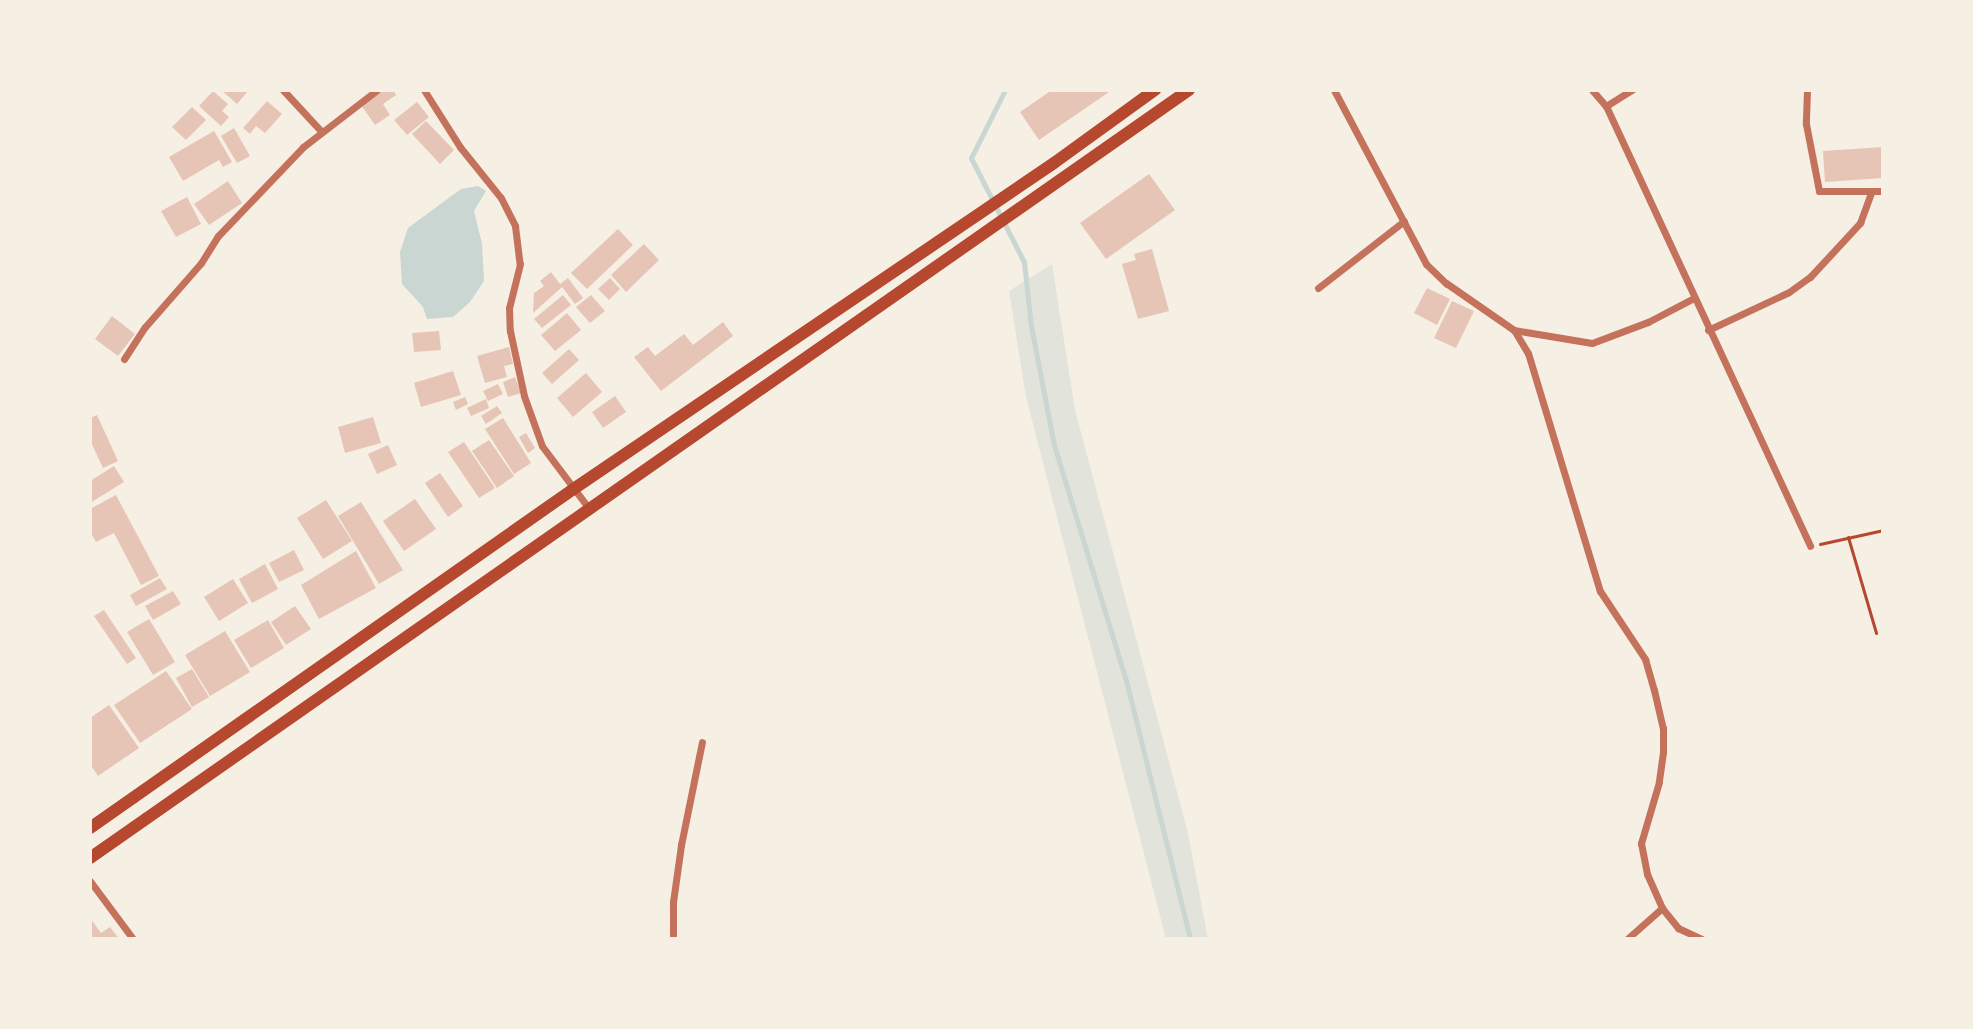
<!DOCTYPE html>
<html>
<head>
<meta charset="utf-8">
<style>
  body { margin:0 }
  #map { position:relative; width:1973px; height:1029px; overflow:hidden; background:#f6efe4; font-family:Barlow,sans-serif }
  div>[style] { position:absolute }
  [style*='--x'] { left:calc(var(--x)*1px); top:calc(var(--y)*1px); width:calc(var(--w)*1px); rotate:calc(var(--a)*1deg) }
  .green>* { inset:0; background:#e2e4dc }
  .water>* { inset:0; background:#c9d6d2 }
  .stream>* { height:5px; margin:-2.5px; padding:0 2.5px; transform-origin:2.5px; border-radius:2.5px; background:#c9d6d2 }
  .building>* { inset:0; background:#e6c5b7 }
  .path>* { height:3px; margin:-1.5px; padding:0 1.5px; transform-origin:1.5px; border-radius:1.5px; background:#b5482f }
  .minor>* { height:7px; margin:-3.5px; padding:0 3.5px; transform-origin:3.5px; border-radius:3.5px; background:#c5725c }
  .trunk>* { height:12px; margin:-6px; padding:0 6px; transform-origin:6px; border-radius:6px; background:#b5482f }
  span { translate:-50% -50%; white-space:nowrap; text-align:center; line-height:1.15; -webkit-text-stroke:6px #f6efe4; paint-order:stroke }
  .frame { position:absolute; inset:0; border:92px solid #f6efe4; pointer-events:none }
</style>
</head>
<body>
<div id="map">
  <div class="green">
    <i style="clip-path:polygon(1052px 264px,1075px 410px,1188px 833px,1208px 939px,1166px 939px,1026px 397px,1009px 291px)"></i>
  </div>
  <div class="water">
    <i style="clip-path:polygon(478px 186px,486px 191px,474px 211px,482px 244px,484px 281px,470px 302px,453px 317px,427px 319px,423px 307px,402px 284px,400px 252px,408px 228px,461px 189px)"></i>
  </div>
  <div class="stream">
    <i style="--x:1005;--y:90;--w:76;--a:116.6"></i>
    <i style="--x:971;--y:158;--w:117;--a:63"></i>
    <i style="--x:1024;--y:262;--w:64;--a:83.8"></i>
    <i style="--x:1031;--y:326;--w:121;--a:79.1"></i>
    <i style="--x:1054;--y:445;--w:246;--a:73"></i>
    <i style="--x:1126;--y:680;--w:267;--a:76.1"></i>
  </div>
  <div class="building">
    <i style="clip-path:polygon(221px 90px,249px 90px,237px 104px)"></i>
    <i style="clip-path:polygon(377px 90px,393px 90px,396px 95px,383px 104px,390px 115px,375px 125px,359px 102px)"></i>
    <i style="clip-path:polygon(1052px 90px,1112px 90px,1039px 140px,1020px 112px)"></i>
    <i style="clip-path:polygon(213px 91px,228px 104px,222px 111px,229px 117px,221px 126px,199px 106px)"></i>
    <i style="clip-path:polygon(267px 101px,282px 114px,265px 133px,256px 126px,250px 134px,243px 128px)"></i>
    <i style="clip-path:polygon(417px 102px,429px 117px,407px 135px,394px 120px)"></i>
    <i style="clip-path:polygon(192px 107px,206px 120px,186px 140px,172px 127px)"></i>
    <i style="clip-path:polygon(426px 121px,454px 150px,440px 164px,412px 134px)"></i>
    <i style="clip-path:polygon(234px 128px,250px 156px,237px 163px,221px 136px)"></i>
    <i style="clip-path:polygon(214px 131px,232px 162px,223px 167px,219px 160px,183px 181px,169px 157px)"></i>
    <i style="clip-path:polygon(1883px 147px,1883px 178px,1825px 182px,1823px 151px)"></i>
    <i style="clip-path:polygon(1149px 174px,1175px 210px,1106px 259px,1080px 223px)"></i>
    <i style="clip-path:polygon(228px 181px,242px 203px,209px 225px,194px 204px)"></i>
    <i style="clip-path:polygon(187px 197px,201px 224px,176px 237px,161px 211px)"></i>
    <i style="clip-path:polygon(618px 229px,633px 245px,587px 289px,571px 273px)"></i>
    <i style="clip-path:polygon(644px 244px,659px 260px,626px 292px,611px 275px)"></i>
    <i style="clip-path:polygon(1152px 249px,1169px 311px,1138px 319px,1122px 264px,1136px 260px,1134px 254px)"></i>
    <i style="clip-path:polygon(551px 272px,560px 284px,568px 278px,583px 298px,575px 304px,562px 287px,533px 313px,534px 293px,544px 286px,540px 281px)"></i>
    <i style="clip-path:polygon(610px 278px,620px 289px,609px 300px,598px 289px)"></i>
    <i style="clip-path:polygon(1427px 288px,1450px 299px,1437px 325px,1414px 313px)"></i>
    <i style="clip-path:polygon(563px 295px,571px 305px,542px 328px,534px 319px)"></i>
    <i style="clip-path:polygon(591px 295px,605px 311px,590px 323px,576px 307px)"></i>
    <i style="clip-path:polygon(1452px 301px,1474px 311px,1456px 348px,1434px 338px)"></i>
    <i style="clip-path:polygon(567px 313px,581px 330px,555px 351px,541px 335px)"></i>
    <i style="clip-path:polygon(112px 316px,135px 334px,118px 356px,95px 339px)"></i>
    <i style="clip-path:polygon(723px 322px,733px 336px,661px 391px,634px 357px,648px 347px,655px 356px,684px 334px,693px 345px)"></i>
    <i style="clip-path:polygon(439px 331px,441px 350px,414px 352px,412px 333px)"></i>
    <i style="clip-path:polygon(509px 347px,513px 364px,504px 366px,507px 377px,485px 383px,477px 356px)"></i>
    <i style="clip-path:polygon(569px 349px,579px 360px,552px 384px,542px 373px)"></i>
    <i style="clip-path:polygon(453px 371px,461px 395px,421px 407px,414px 383px)"></i>
    <i style="clip-path:polygon(586px 373px,602px 392px,573px 417px,557px 398px)"></i>
    <i style="clip-path:polygon(515px 377px,521px 393px,508px 397px,503px 382px)"></i>
    <i style="clip-path:polygon(498px 384px,503px 394px,488px 401px,483px 391px)"></i>
    <i style="clip-path:polygon(615px 396px,626px 412px,603px 428px,592px 412px)"></i>
    <i style="clip-path:polygon(465px 397px,468px 404px,456px 410px,453px 402px)"></i>
    <i style="clip-path:polygon(486px 399px,489px 408px,471px 416px,467px 408px)"></i>
    <i style="clip-path:polygon(497px 406px,502px 413px,486px 424px,481px 416px)"></i>
    <i style="clip-path:polygon(97px 415px,118px 461px,103px 468px,90px 440px,90px 418px)"></i>
    <i style="clip-path:polygon(373px 417px,381px 443px,345px 453px,338px 427px)"></i>
    <i style="clip-path:polygon(503px 418px,531px 463px,514px 474px,485px 429px)"></i>
    <i style="clip-path:polygon(526px 433px,535px 448px,528px 453px,519px 437px)"></i>
    <i style="clip-path:polygon(489px 440px,514px 476px,497px 488px,472px 451px)"></i>
    <i style="clip-path:polygon(464px 442px,495px 488px,479px 498px,448px 452px)"></i>
    <i style="clip-path:polygon(388px 445px,397px 465px,377px 474px,368px 454px)"></i>
    <i style="clip-path:polygon(114px 466px,124px 482px,90px 503px,90px 481px)"></i>
    <i style="clip-path:polygon(440px 473px,463px 506px,448px 517px,425px 483px)"></i>
    <i style="clip-path:polygon(116px 495px,159px 576px,141px 585px,114px 533px,96px 542px,90px 531px,90px 509px)"></i>
    <i style="clip-path:polygon(415px 499px,436px 529px,404px 551px,383px 521px)"></i>
    <i style="clip-path:polygon(326px 500px,352px 541px,323px 559px,297px 518px)"></i>
    <i style="clip-path:polygon(361px 502px,403px 570px,379px 584px,338px 516px)"></i>
    <i style="clip-path:polygon(294px 550px,304px 570px,279px 582px,269px 563px)"></i>
    <i style="clip-path:polygon(356px 551px,376px 588px,319px 619px,301px 585px)"></i>
    <i style="clip-path:polygon(265px 564px,278px 589px,252px 603px,239px 579px)"></i>
    <i style="clip-path:polygon(160px 578px,167px 589px,136px 606px,130px 595px)"></i>
    <i style="clip-path:polygon(233px 579px,248px 603px,219px 621px,204px 597px)"></i>
    <i style="clip-path:polygon(173px 591px,181px 604px,153px 620px,145px 606px)"></i>
    <i style="clip-path:polygon(295px 606px,311px 629px,286px 645px,271px 622px)"></i>
    <i style="clip-path:polygon(104px 610px,136px 658px,127px 664px,94px 616px)"></i>
    <i style="clip-path:polygon(149px 619px,175px 662px,153px 675px,127px 632px)"></i>
    <i style="clip-path:polygon(268px 620px,284px 648px,251px 668px,234px 640px)"></i>
    <i style="clip-path:polygon(225px 631px,250px 672px,210px 696px,185px 655px)"></i>
    <i style="clip-path:polygon(192px 669px,209px 697px,192px 707px,176px 678px)"></i>
    <i style="clip-path:polygon(166px 671px,192px 709px,140px 743px,114px 705px)"></i>
    <i style="clip-path:polygon(109px 705px,139px 748px,98px 776px,90px 764px,90px 718px)"></i>
    <i style="clip-path:polygon(90px 918px,101px 933px,110px 927px,119px 939px,90px 939px)"></i>
  </div>
  <div class="path">
    <i style="--x:1848;--y:537;--w:100;--a:73.7"></i>
    <i style="--x:1820;--y:544;--w:65;--a:-12.5"></i>
  </div>
  <div class="minor">
    <i style="--x:283;--y:90;--w:56;--a:47.2"></i>
    <i style="--x:424;--y:90;--w:67;--a:57.7"></i>
    <i style="--x:460;--y:147;--w:65;--a:51.2"></i>
    <i style="--x:501;--y:198;--w:31;--a:63"></i>
    <i style="--x:515;--y:226;--w:38;--a:83"></i>
    <i style="--x:520;--y:264;--w:45;--a:104"></i>
    <i style="--x:509;--y:308;--w:23;--a:88"></i>
    <i style="--x:510;--y:331;--w:66;--a:77.8"></i>
    <i style="--x:524;--y:396;--w:53;--a:70.2"></i>
    <i style="--x:542;--y:446;--w:80;--a:53.1"></i>
    <i style="--x:1334;--y:90;--w:197;--a:62.1"></i>
    <i style="--x:1426;--y:264;--w:28;--a:44"></i>
    <i style="--x:1446;--y:283;--w:83;--a:34.7"></i>
    <i style="--x:1514;--y:330;--w:79;--a:9.5"></i>
    <i style="--x:1592;--y:343;--w:60;--a:-20.6"></i>
    <i style="--x:1648;--y:322;--w:52;--a:-27.6"></i>
    <i style="--x:1592;--y:90;--w:21;--a:49"></i>
    <i style="--x:1606;--y:106;--w:485;--a:65.1"></i>
    <i style="--x:1807;--y:90;--w:34;--a:92"></i>
    <i style="--x:1806;--y:124;--w:68;--a:79"></i>
    <i style="--x:1819;--y:191;--w:64;--a:0"></i>
    <i style="--x:1606;--y:106;--w:31;--a:-32"></i>
    <i style="--x:1318;--y:288;--w:109;--a:-37.9"></i>
    <i style="--x:1514;--y:330;--w:27;--a:59"></i>
    <i style="--x:1528;--y:353;--w:249;--a:73.2"></i>
    <i style="--x:1600;--y:591;--w:82;--a:56.5"></i>
    <i style="--x:1645;--y:659;--w:32;--a:74"></i>
    <i style="--x:1654;--y:690;--w:39;--a:77"></i>
    <i style="--x:1663;--y:728;--w:24;--a:90"></i>
    <i style="--x:1663;--y:752;--w:30;--a:98"></i>
    <i style="--x:1659;--y:782;--w:64;--a:106.4"></i>
    <i style="--x:1641;--y:843;--w:32;--a:79"></i>
    <i style="--x:1647;--y:874;--w:37;--a:66"></i>
    <i style="--x:1662;--y:908;--w:26;--a:51"></i>
    <i style="--x:1678;--y:928;--w:26;--a:25"></i>
    <i style="--x:1708;--y:330;--w:89;--a:-25.1"></i>
    <i style="--x:1789;--y:292;--w:26;--a:-36"></i>
    <i style="--x:1810;--y:277;--w:74;--a:-47.2"></i>
    <i style="--x:1860;--y:223;--w:33;--a:-70"></i>
    <i style="--x:124;--y:359;--w:38;--a:-57"></i>
    <i style="--x:145;--y:327;--w:85;--a:-48.8"></i>
    <i style="--x:201;--y:263;--w:32;--a:-58"></i>
    <i style="--x:218;--y:236;--w:123;--a:-46.3"></i>
    <i style="--x:303;--y:147;--w:93;--a:-37.6"></i>
    <i style="--x:90;--y:881;--w:72;--a:53.4"></i>
    <i style="--x:673;--y:939;--w:37;--a:-90"></i>
    <i style="--x:673;--y:902;--w:58;--a:-82"></i>
    <i style="--x:681;--y:845;--w:105;--a:-78.5"></i>
    <i style="--x:1627;--y:939;--w:47;--a:-41.5"></i>
  </div>
  <div class="trunk">
    <i style="--x:90;--y:828;--w:589;--a:-35.04"></i>
    <i style="--x:572;--y:490;--w:582;--a:-34.15"></i>
    <i style="--x:1054;--y:163;--w:125;--a:-35.9"></i>
    <i style="--x:90;--y:858;--w:1341;--a:-34.95"></i>
  </div>
  <div class="frame"></div>
</div>
</body>
</html>
